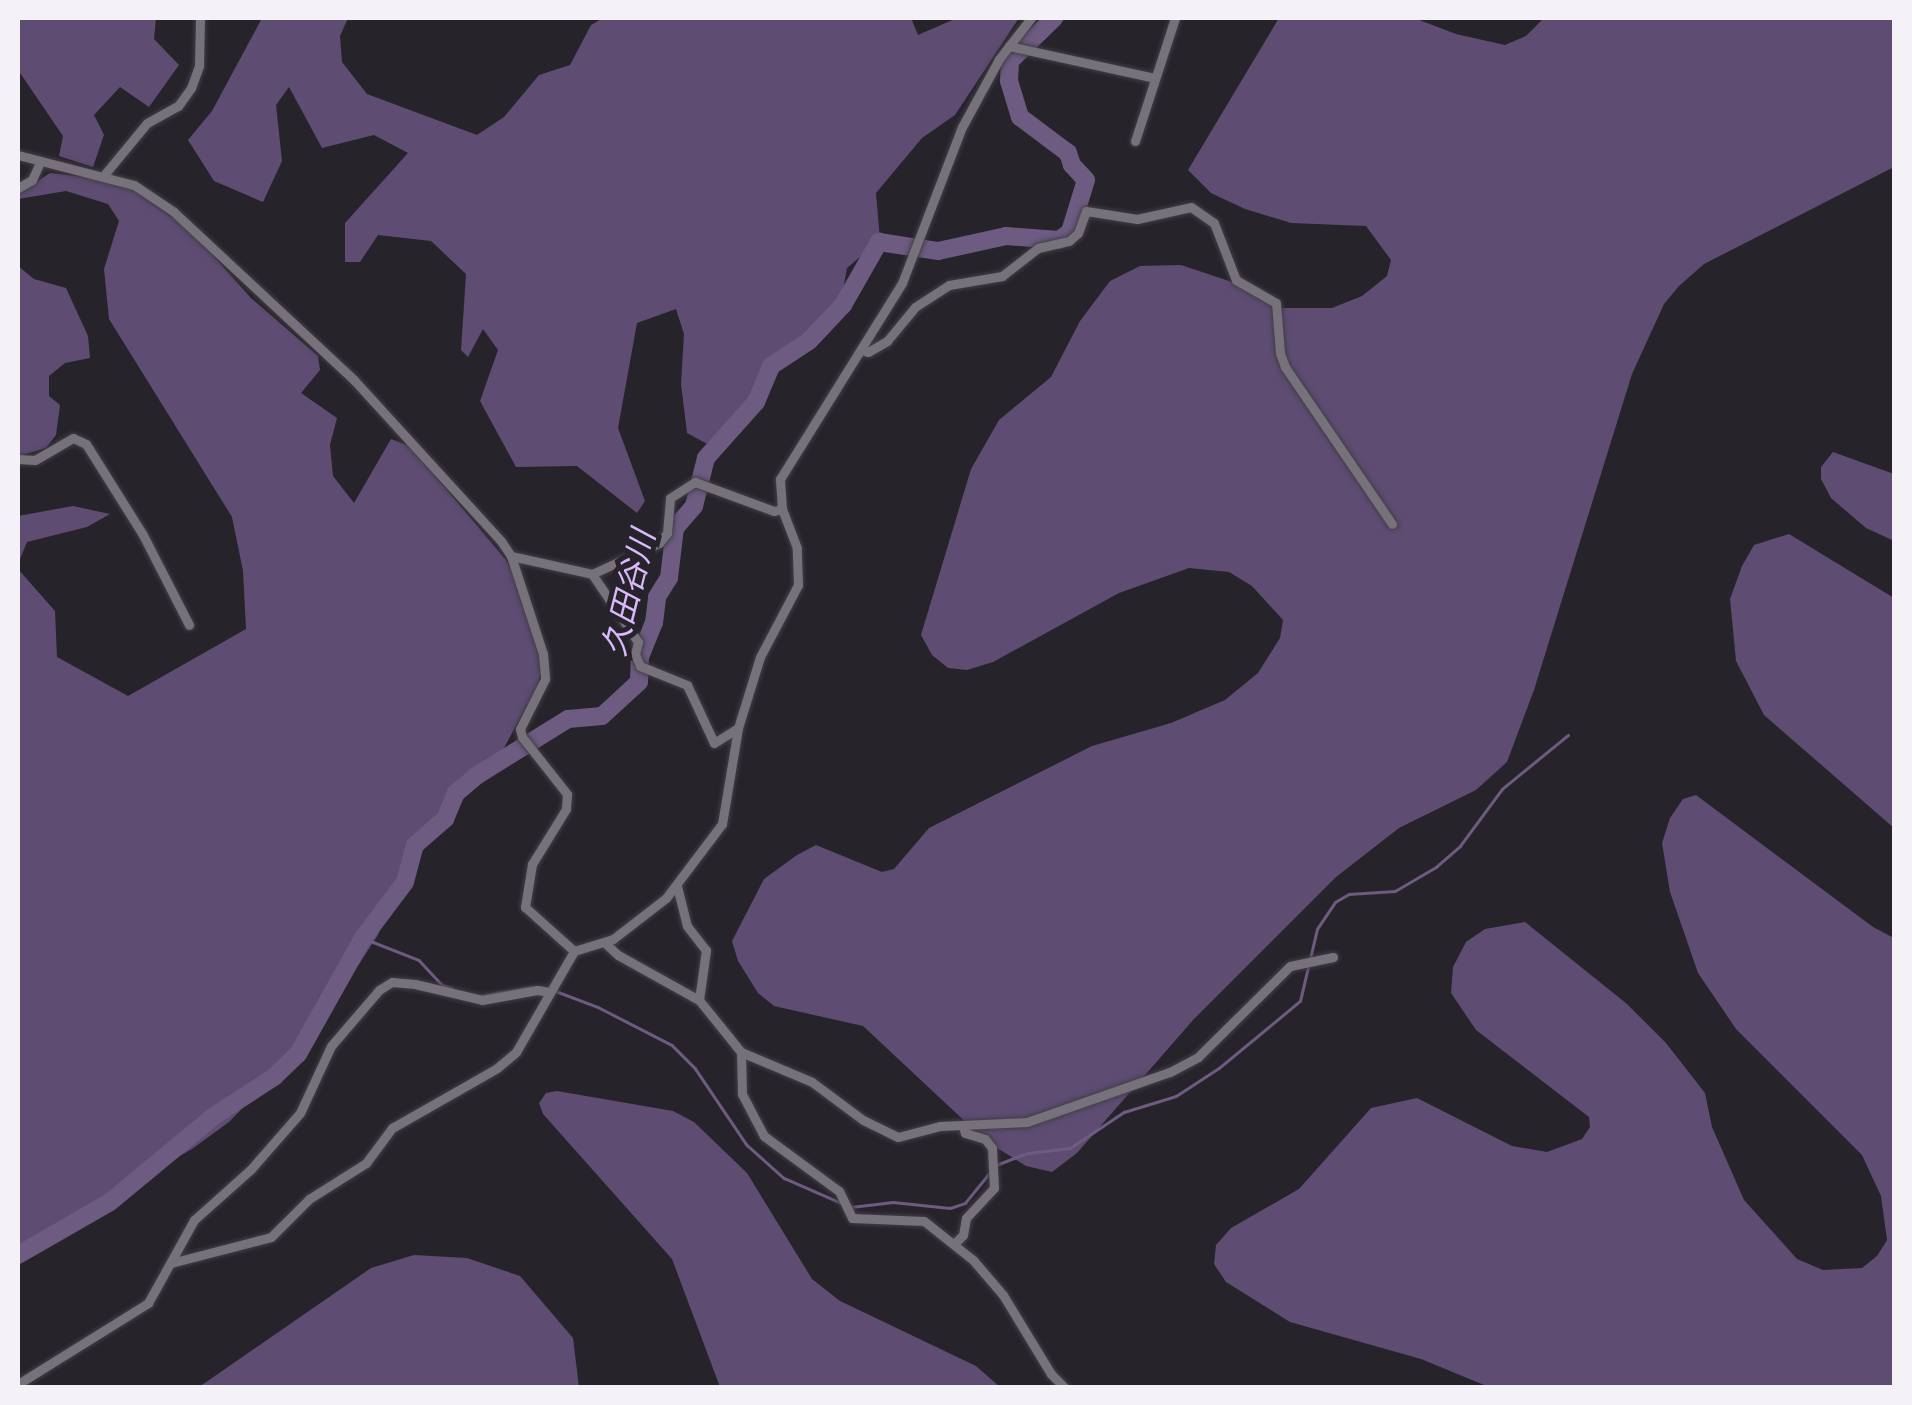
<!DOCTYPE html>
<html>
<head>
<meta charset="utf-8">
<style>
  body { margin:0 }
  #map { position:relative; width:1912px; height:1405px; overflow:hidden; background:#27232b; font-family:"Roboto Condensed","Noto Sans JP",sans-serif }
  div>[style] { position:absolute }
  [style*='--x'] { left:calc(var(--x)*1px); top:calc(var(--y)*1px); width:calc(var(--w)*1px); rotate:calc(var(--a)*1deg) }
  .forest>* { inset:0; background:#5e4c73 }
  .stream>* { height:2.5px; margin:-1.25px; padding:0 1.25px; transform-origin:1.25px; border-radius:1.25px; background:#6d5b82 }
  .river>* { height:18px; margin:-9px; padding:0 9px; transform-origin:9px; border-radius:9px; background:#6d5b82 }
  .roads { filter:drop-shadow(0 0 2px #423e46) drop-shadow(0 0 2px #423e46) }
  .minor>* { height:9px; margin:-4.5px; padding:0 4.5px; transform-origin:4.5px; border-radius:4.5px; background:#76717b }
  span { translate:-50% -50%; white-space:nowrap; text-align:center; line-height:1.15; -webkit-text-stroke:10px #27232b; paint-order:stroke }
  .water-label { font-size:32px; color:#d9bafc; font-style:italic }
  .frame { position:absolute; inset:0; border:20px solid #f4f1f7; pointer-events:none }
</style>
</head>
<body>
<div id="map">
  <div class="forest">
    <i style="clip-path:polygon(18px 18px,156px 18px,154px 39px,179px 65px,149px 107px,120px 87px,94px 115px,104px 135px,93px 167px,59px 156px,63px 136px,18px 70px)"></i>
    <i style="clip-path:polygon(262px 18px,348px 18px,340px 36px,342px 62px,367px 94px,477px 135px,504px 117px,539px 75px,570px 65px,591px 25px,603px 18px,911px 18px,918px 35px,957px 18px,1019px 18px,955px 115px,922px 138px,876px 193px,880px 240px,847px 268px,841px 301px,820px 326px,773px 359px,750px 414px,711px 446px,687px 433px,681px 384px,684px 334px,676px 309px,637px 323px,618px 428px,645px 501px,637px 513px,577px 466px,516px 467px,480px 401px,498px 350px,483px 329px,468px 357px,461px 350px,466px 274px,431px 241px,378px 235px,360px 262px,345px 262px,345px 223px,408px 153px,374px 135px,322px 148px,289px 87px,276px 105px,282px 161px,263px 202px,214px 181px,188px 140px,212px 111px)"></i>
    <i style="clip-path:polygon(1279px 18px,1414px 18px,1456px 34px,1505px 45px,1526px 36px,1544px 18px,1894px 18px,1894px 167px,1704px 264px,1679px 286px,1664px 304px,1632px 374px,1534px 690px,1507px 762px,1476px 790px,1399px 828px,1336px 877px,1194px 1019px,1077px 1153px,1052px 1172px,1026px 1166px,986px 1141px,863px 1026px,774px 1006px,758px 993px,738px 961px,732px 941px,764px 879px,797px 855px,816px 845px,882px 872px,894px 869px,929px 828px,1092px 746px,1171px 723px,1225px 700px,1258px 673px,1280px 638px,1283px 620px,1252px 586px,1229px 572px,1189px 568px,1119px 593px,993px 662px,967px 670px,948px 668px,932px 655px,921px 635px,971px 469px,999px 420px,1051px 377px,1080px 321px,1110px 281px,1140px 266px,1181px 265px,1232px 282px,1281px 308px,1332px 308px,1362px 296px,1387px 276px,1391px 260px,1366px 226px,1291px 223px,1245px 209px,1211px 193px,1188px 170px)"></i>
    <i style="clip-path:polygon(50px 173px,94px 178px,133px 190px,190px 230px,251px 298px,318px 356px,320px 370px,301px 393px,337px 418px,330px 445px,333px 476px,354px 503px,391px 439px,410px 446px,506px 560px,524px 593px,542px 669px,537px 687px,498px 759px,460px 787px,440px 819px,411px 846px,378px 935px,332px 1005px,262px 1088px,229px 1122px,192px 1149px,18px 1249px,18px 569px,55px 611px,57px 657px,128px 696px,246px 629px,243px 571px,232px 517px,109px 319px,104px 269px,119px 221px,108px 204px,66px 191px,18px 199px,18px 194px)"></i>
    <i style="clip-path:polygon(18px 266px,34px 279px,66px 288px,88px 336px,90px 358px,65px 363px,49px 376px,49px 396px,60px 405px,56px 435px,46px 448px,22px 455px,18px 455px)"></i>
    <i style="clip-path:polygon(1833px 452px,1894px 474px,1894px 541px,1866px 528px,1831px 498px,1821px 479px,1821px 467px)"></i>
    <i style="clip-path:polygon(73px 506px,110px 514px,87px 527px,27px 542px,18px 564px,18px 516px)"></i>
    <i style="clip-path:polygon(1789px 534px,1894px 598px,1894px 828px,1764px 715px,1736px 661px,1730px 599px,1742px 566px,1754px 545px)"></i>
    <i style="clip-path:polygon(1696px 795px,1873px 927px,1894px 938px,1894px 1387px,1489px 1387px,1421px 1359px,1290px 1322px,1226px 1282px,1214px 1264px,1216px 1245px,1231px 1228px,1299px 1189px,1371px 1108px,1417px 1098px,1512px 1146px,1547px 1152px,1582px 1139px,1590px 1127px,1589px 1117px,1476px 1030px,1451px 993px,1453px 967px,1466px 942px,1485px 929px,1525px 922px,1627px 1004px,1666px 1043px,1705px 1093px,1712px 1127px,1744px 1200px,1797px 1259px,1823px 1270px,1862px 1268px,1877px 1256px,1887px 1240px,1881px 1196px,1862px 1155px,1736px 1029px,1698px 973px,1670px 892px,1662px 843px,1670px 818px,1683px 799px)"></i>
    <i style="clip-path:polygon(557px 1091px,673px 1111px,694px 1122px,747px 1173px,812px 1279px,840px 1301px,976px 1366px,1000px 1387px,720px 1387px,672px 1259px,543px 1114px,539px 1103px,546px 1093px)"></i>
    <i style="clip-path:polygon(414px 1255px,467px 1258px,520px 1276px,573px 1338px,579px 1387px,199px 1387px,371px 1268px)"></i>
  </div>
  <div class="stream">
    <i style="--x:363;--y:938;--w:60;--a:21.4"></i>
    <i style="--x:419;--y:960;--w:34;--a:47"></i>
    <i style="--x:442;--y:985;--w:10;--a:17"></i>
    <i style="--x:553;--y:990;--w:48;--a:20.7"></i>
    <i style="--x:598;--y:1007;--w:83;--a:27.2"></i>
    <i style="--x:672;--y:1045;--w:33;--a:45"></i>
    <i style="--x:695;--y:1068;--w:93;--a:56"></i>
    <i style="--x:747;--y:1145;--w:50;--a:41.7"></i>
    <i style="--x:784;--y:1178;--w:60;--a:23.6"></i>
    <i style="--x:479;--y:996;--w:52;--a:-10"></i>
    <i style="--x:996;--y:1165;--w:34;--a:-21"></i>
    <i style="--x:1028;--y:1153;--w:42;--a:-6.8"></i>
    <i style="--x:1070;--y:1148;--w:65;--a:-33.7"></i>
    <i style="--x:1124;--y:1112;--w:54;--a:-17.1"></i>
    <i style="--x:1176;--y:1096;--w:51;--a:-33.1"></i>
    <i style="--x:1219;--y:1068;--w:105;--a:-39.6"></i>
    <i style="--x:1300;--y:1001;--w:74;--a:-76.7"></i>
    <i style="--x:1317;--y:929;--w:32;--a:-56"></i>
    <i style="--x:1335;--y:902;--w:16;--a:-30"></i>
    <i style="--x:1349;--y:894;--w:46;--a:-3.7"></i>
    <i style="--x:1395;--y:891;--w:48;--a:-30.3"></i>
    <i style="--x:1436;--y:867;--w:32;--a:-41"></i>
    <i style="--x:1460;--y:846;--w:71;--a:-53.6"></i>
    <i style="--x:1502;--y:789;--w:85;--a:-39.3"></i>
    <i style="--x:851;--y:1207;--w:42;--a:-6.8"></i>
    <i style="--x:893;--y:1202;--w:57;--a:6"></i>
    <i style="--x:950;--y:1208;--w:16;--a:-18"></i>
    <i style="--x:965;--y:1203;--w:41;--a:-50.9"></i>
  </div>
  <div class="river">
    <i style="--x:18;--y:1255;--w:106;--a:-29.9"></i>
    <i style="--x:110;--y:1202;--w:135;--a:-39.6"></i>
    <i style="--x:214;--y:1116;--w:72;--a:-33"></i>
    <i style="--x:274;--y:1077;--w:33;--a:-44"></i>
    <i style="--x:298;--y:1054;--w:133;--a:-60.7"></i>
    <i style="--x:363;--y:938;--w:70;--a:-53.1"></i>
    <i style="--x:405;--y:882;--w:38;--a:-75"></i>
    <i style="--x:415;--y:845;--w:40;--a:-41"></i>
    <i style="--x:445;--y:819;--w:28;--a:-67"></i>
    <i style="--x:456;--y:793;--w:26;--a:-40"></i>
    <i style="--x:476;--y:776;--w:108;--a:-31.8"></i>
    <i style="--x:568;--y:719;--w:34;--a:-5"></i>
    <i style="--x:602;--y:716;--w:50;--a:-42.6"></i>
    <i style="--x:639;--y:682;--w:25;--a:-88"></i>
    <i style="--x:640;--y:657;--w:37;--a:-68"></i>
    <i style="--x:654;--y:623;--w:26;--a:-83"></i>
    <i style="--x:657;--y:597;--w:22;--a:-58"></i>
    <i style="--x:669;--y:578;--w:50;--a:-83.2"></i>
    <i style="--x:675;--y:528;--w:29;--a:-49"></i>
    <i style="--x:694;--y:506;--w:49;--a:-76"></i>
    <i style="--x:706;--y:458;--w:75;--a:-48.2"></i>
    <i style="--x:756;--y:402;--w:39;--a:-67"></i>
    <i style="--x:771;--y:366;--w:45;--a:-33.3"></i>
    <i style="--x:809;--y:341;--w:50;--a:-46.6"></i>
    <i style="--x:843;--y:305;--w:73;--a:-60.3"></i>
    <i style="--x:879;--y:242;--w:60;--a:8.7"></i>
    <i style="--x:938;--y:251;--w:70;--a:-12.4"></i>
    <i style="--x:1006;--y:236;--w:53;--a:4.3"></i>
    <i style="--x:1059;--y:240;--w:14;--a:-36"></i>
    <i style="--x:1070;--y:232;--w:54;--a:-72.9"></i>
    <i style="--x:1086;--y:180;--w:21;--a:-133"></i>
    <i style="--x:1072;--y:165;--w:13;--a:-108"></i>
    <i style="--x:1068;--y:153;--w:60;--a:-143.1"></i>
    <i style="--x:1020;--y:117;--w:38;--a:-107"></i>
    <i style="--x:1009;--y:81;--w:20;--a:-87"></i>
    <i style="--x:1010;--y:61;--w:62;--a:-44.3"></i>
  </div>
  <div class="roads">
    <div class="minor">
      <i style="--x:1009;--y:46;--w:149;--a:12.4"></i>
      <i style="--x:1135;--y:141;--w:129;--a:-72"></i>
      <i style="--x:18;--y:155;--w:120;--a:14.5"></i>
      <i style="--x:134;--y:185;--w:48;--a:34"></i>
      <i style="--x:174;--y:212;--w:246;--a:43"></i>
      <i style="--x:354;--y:380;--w:218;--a:47.6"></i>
      <i style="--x:501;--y:541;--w:18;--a:56"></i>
      <i style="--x:511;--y:556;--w:103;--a:71.9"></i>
      <i style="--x:543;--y:654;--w:25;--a:85"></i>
      <i style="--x:545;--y:679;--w:56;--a:116.6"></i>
      <i style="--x:520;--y:729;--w:8;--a:76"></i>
      <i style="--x:522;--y:737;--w:73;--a:51.7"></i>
      <i style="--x:567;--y:794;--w:15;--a:94"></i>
      <i style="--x:566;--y:809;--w:65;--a:121.7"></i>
      <i style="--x:532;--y:864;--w:44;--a:99.2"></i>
      <i style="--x:525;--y:907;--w:66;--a:41.9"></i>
      <i style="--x:104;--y:175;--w:67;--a:-50.4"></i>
      <i style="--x:147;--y:123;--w:35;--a:-29"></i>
      <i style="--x:178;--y:106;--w:22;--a:-54"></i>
      <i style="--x:191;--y:88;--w:23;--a:-70"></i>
      <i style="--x:199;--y:66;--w:48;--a:-88.8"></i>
      <i style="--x:18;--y:188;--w:16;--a:-30"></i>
      <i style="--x:32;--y:180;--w:20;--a:-66"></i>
      <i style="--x:862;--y:350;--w:6;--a:18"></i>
      <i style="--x:868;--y:352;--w:22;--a:-30"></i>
      <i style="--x:887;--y:341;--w:44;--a:-50.5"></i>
      <i style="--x:915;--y:307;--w:40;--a:-32.9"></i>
      <i style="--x:949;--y:285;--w:54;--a:-9.6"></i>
      <i style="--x:1002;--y:276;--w:46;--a:-37.9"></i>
      <i style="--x:1038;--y:248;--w:32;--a:-13"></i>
      <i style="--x:1069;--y:241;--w:12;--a:-42"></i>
      <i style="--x:1078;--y:233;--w:23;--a:-70"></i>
      <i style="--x:1086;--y:211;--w:52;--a:8.9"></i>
      <i style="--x:1137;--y:219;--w:55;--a:-12.5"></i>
      <i style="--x:1191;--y:207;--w:28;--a:35"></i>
      <i style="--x:1214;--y:223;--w:61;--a:68.9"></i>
      <i style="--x:1236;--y:280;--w:46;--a:29.9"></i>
      <i style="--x:1276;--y:303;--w:50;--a:85.4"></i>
      <i style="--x:1280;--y:353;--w:15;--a:70"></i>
      <i style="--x:1285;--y:367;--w:190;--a:55.7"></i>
      <i style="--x:18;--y:459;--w:17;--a:3"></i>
      <i style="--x:35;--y:460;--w:44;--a:-30.1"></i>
      <i style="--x:73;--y:438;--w:14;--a:25"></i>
      <i style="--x:86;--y:444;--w:107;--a:57.9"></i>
      <i style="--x:143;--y:535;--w:101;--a:62.9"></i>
      <i style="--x:511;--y:556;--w:83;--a:12.5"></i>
      <i style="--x:592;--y:574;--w:74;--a:-24.8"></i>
      <i style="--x:659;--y:543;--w:13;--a:-51"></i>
      <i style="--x:667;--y:533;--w:35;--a:-85"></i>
      <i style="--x:670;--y:498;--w:30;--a:-33"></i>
      <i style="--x:695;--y:482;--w:84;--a:20.2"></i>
      <i style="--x:774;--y:511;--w:8;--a:-14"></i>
      <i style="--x:592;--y:574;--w:82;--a:55.9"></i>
      <i style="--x:638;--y:642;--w:12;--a:104"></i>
      <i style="--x:635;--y:654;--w:13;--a:67"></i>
      <i style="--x:640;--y:666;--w:51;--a:22"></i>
      <i style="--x:687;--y:685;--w:64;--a:65"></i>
      <i style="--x:714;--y:743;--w:28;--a:-32"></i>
      <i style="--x:677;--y:886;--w:41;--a:76"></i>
      <i style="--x:687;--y:926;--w:31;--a:52"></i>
      <i style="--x:706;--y:950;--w:50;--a:98"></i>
      <i style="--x:605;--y:943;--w:18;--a:43"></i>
      <i style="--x:618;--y:955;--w:93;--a:29.1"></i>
      <i style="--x:699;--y:1000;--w:67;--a:51.1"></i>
      <i style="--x:741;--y:1052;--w:42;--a:88.6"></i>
      <i style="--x:742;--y:1094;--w:47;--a:62.4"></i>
      <i style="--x:764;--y:1136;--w:93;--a:36.3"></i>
      <i style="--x:839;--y:1191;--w:30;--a:64"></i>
      <i style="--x:852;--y:1218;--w:72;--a:2.4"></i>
      <i style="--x:924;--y:1221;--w:63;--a:38.5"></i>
      <i style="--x:973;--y:1260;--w:46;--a:49.4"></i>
      <i style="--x:1003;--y:1295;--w:92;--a:58.7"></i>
      <i style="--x:1051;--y:1374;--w:20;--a:45"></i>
      <i style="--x:741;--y:1052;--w:77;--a:22.9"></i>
      <i style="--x:812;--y:1082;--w:64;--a:36.7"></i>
      <i style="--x:863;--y:1120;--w:39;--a:26"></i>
      <i style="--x:898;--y:1137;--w:43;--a:-14.7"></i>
      <i style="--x:940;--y:1126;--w:87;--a:-2.6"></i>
      <i style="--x:1027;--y:1122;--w:151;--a:-19.3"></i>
      <i style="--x:1170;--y:1072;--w:32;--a:-28"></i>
      <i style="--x:1198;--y:1057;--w:129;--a:-44.7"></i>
      <i style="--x:1290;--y:966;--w:44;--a:-11.8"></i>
      <i style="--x:955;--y:1243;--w:11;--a:-45"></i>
      <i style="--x:963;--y:1235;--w:17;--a:-80"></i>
      <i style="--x:966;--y:1218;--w:41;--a:-47"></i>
      <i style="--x:994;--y:1188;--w:40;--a:-92.9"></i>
      <i style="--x:992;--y:1148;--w:11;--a:-128"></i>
      <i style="--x:985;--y:1139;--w:21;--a:-163"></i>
      <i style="--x:965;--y:1133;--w:6;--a:-108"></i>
      <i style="--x:171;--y:1263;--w:103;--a:-14.6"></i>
      <i style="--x:271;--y:1237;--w:54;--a:-45"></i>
      <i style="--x:309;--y:1199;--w:67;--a:-32.3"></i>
      <i style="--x:366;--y:1163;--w:44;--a:-53.4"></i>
      <i style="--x:392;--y:1128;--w:121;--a:-29.7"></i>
      <i style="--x:497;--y:1068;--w:25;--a:-40"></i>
      <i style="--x:516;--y:1052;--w:116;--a:-60.1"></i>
      <i style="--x:574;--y:951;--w:41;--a:-17.1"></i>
      <i style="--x:613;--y:939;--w:67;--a:-37.7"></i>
      <i style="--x:666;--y:898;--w:93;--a:-52.9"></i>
      <i style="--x:722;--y:824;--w:97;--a:-80.5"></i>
      <i style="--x:738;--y:728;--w:74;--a:-72.8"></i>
      <i style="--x:760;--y:657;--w:81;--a:-62.2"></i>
      <i style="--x:798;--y:585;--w:37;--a:-92"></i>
      <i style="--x:797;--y:548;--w:42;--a:-111"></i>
      <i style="--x:782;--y:509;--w:30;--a:-94"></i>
      <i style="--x:780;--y:479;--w:231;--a:-58.1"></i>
      <i style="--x:902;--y:283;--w:167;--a:-69"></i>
      <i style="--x:962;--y:127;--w:77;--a:-61.4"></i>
      <i style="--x:999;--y:59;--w:52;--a:-52"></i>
      <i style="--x:18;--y:1384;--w:153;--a:-31.9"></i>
      <i style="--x:148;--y:1303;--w:95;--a:-61"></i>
      <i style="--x:194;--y:1220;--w:76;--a:-41.8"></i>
      <i style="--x:251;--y:1169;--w:74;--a:-48.8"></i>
      <i style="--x:300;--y:1113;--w:74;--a:-65.2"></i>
      <i style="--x:331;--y:1046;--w:74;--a:-49.4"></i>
      <i style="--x:379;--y:990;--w:15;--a:-32"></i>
      <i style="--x:392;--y:982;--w:23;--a:5"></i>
      <i style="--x:415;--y:984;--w:69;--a:13.4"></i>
      <i style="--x:482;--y:1000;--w:56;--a:-10.3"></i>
      <i style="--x:537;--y:990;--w:13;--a:9"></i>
    </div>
  </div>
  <div class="water-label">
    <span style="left:629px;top:593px;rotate:-76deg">久田谷川</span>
  </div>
  <div class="frame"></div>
</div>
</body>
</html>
